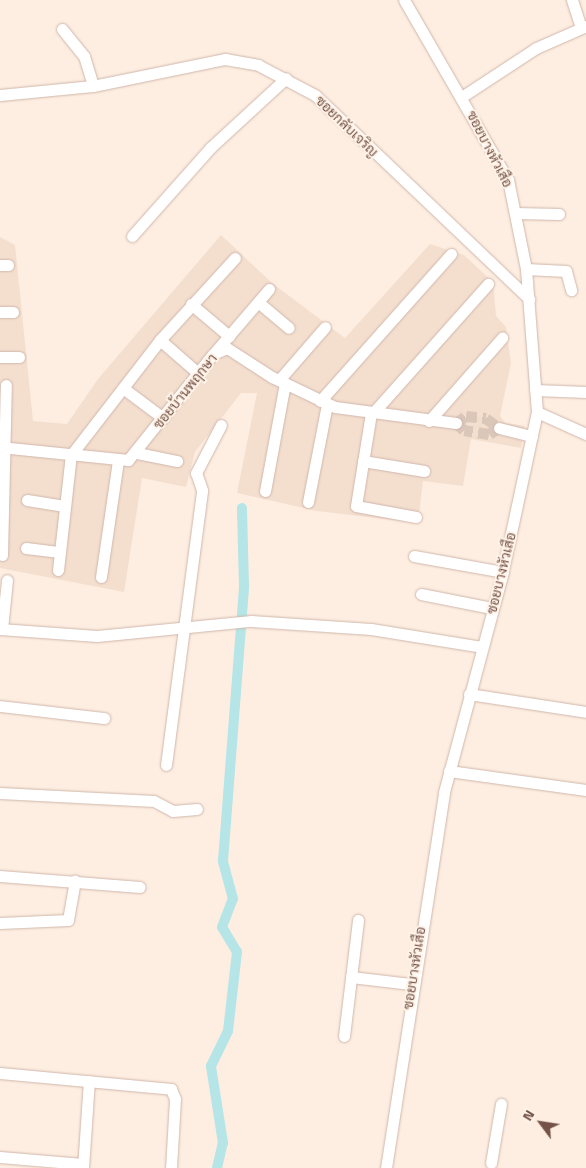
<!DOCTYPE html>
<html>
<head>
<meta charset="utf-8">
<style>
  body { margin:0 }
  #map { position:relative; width:586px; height:1168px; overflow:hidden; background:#fdeee1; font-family:"Titillium Web",Sarabun,sans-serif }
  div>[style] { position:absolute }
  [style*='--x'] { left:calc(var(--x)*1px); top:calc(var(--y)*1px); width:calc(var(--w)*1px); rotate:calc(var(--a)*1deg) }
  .residential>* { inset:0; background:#f4dfcf }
  .canal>* { height:10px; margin:-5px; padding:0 5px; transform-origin:5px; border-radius:5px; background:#b5e5e6 }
  .minor-tunnel>* { height:11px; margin-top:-5.5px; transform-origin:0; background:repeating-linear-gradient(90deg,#dbc7ba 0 11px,transparent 0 16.5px) }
  .roads { filter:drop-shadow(0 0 1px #d0b6ab) drop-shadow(0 0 1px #d0b6ab) }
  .minor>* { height:11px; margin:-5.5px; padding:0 5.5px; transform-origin:5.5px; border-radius:5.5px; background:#fff }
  span { translate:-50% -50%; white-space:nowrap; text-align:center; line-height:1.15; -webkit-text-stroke:4px #fff3e8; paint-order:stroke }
  .street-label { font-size:14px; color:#745247 }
  .north { position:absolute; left:516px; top:1098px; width:50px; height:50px; -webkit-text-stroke:4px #fff3e8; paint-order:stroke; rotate:301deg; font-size:14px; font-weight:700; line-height:20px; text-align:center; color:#745247 }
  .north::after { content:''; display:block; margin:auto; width:18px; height:22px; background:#745247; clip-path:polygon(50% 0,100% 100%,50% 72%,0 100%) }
</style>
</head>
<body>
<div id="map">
  <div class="residential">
    <i style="clip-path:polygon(221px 235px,272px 283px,345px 338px,430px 244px,464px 255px,493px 282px,496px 316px,506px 327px,511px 363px,500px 416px,505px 423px,525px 426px,521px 448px,471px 439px,463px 486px,423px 481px,418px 523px,317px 511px,237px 493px,257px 393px,241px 393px,195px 452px,186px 487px,142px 478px,124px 592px,0 568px,0 237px,15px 245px,33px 421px,67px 424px,98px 379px)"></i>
  </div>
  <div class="canal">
    <i style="--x:217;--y:1168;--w:26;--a:-77"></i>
    <i style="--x:223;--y:1143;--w:78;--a:-98.9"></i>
    <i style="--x:211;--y:1066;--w:39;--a:-64"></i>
    <i style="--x:228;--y:1031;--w:80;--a:-83.5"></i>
    <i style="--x:237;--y:952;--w:29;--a:-121"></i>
    <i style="--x:222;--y:927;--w:30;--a:-69"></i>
    <i style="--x:233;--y:899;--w:39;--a:-105"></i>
    <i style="--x:223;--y:861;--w:276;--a:-85.6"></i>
    <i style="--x:244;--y:586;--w:78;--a:-91.5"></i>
  </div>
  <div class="minor-tunnel">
    <i style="--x:466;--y:416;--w:20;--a:6"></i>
    <i style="--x:486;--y:418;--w:16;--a:38"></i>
    <i style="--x:499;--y:428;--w:12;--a:149"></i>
    <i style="--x:489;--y:434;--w:25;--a:-171"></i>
    <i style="--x:464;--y:430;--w:11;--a:-139"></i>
    <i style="--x:456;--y:423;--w:12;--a:-35"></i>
  </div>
  <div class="roads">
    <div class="minor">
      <i style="--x:572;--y:0;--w:29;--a:72"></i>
      <i style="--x:62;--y:29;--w:35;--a:51"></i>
      <i style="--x:84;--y:56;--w:31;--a:73"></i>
      <i style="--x:0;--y:95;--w:93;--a:-5.5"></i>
      <i style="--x:93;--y:86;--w:135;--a:-11.6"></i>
      <i style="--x:225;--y:59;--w:34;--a:10"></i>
      <i style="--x:258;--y:65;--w:64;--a:27.8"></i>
      <i style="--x:315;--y:95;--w:296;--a:43.6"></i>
      <i style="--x:463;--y:96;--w:87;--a:-33.3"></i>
      <i style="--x:536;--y:48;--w:55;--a:-23.7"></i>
      <i style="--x:516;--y:213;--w:43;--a:1.3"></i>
      <i style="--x:132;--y:236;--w:118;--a:-48.4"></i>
      <i style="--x:210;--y:148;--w:103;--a:-42.6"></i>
      <i style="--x:0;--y:265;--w:8;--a:0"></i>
      <i style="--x:526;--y:269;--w:40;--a:2.9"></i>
      <i style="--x:566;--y:271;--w:20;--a:75"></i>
      <i style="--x:258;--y:302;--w:40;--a:40"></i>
      <i style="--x:191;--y:304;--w:50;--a:40.1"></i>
      <i style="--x:0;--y:312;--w:13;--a:0"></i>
      <i style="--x:160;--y:340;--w:50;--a:41"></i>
      <i style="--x:215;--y:352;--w:83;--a:-49.4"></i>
      <i style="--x:0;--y:357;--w:19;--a:0"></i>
      <i style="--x:279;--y:380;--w:70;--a:-49"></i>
      <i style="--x:123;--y:388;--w:50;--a:36.9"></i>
      <i style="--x:535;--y:390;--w:51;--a:2.2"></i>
      <i style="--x:320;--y:401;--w:197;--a:-48.3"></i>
      <i style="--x:537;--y:412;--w:54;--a:24.2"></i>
      <i style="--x:371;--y:413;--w:94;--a:99.2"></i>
      <i style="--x:356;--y:506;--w:61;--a:10.4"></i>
      <i style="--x:373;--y:413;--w:173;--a:-48.3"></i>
      <i style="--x:429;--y:421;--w:111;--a:-48.7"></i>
      <i style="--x:499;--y:428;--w:34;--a:14"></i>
      <i style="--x:0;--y:447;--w:129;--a:5.8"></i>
      <i style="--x:128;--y:460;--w:136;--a:-51.3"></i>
      <i style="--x:213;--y:354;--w:15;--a:-23"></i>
      <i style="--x:227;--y:348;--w:54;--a:32.8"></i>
      <i style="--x:272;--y:377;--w:70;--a:25.5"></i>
      <i style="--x:335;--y:407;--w:122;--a:7.5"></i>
      <i style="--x:137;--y:453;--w:41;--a:11.3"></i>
      <i style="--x:363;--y:461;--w:62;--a:9.3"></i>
      <i style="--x:265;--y:491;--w:110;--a:-79.5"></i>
      <i style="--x:27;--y:500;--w:38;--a:9"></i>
      <i style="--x:308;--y:502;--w:100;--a:-79"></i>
      <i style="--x:26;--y:548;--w:34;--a:7"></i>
      <i style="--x:2;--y:555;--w:170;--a:-88.7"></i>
      <i style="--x:414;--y:556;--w:90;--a:10.2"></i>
      <i style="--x:58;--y:570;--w:116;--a:-83.6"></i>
      <i style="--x:71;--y:455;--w:145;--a:-52.3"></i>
      <i style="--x:160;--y:340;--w:111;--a:-47.6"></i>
      <i style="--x:101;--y:577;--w:117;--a:-81.7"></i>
      <i style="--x:421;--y:594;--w:72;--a:11.2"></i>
      <i style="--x:0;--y:629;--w:97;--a:4.1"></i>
      <i style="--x:97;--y:636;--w:155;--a:-5.6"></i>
      <i style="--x:251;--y:621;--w:120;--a:3.8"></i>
      <i style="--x:371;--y:629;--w:112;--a:9.2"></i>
      <i style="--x:2;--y:629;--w:49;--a:-84.2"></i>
      <i style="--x:469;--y:694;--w:118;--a:8.7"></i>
      <i style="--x:0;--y:706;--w:105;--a:6.6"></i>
      <i style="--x:166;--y:765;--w:277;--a:-82.5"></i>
      <i style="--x:202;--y:490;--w:18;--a:-109"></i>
      <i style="--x:196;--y:473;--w:54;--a:-62.5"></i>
      <i style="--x:449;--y:771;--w:138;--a:7.9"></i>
      <i style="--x:0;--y:793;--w:154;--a:3"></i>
      <i style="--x:154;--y:801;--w:21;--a:28"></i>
      <i style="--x:173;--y:811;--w:24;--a:-5"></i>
      <i style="--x:0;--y:876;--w:140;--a:4.5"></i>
      <i style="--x:0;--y:923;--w:68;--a:-2.5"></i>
      <i style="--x:68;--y:920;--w:40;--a:-80"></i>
      <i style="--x:351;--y:977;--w:60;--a:6.7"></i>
      <i style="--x:344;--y:1036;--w:117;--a:-83.1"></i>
      <i style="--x:0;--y:1073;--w:172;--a:5.3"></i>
      <i style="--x:171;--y:1089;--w:11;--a:68"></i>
      <i style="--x:175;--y:1099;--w:69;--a:93.3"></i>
      <i style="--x:0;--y:1157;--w:83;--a:4.8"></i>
      <i style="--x:491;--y:1163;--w:60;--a:-80.4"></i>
      <i style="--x:83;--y:1168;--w:87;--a:-86.1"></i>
      <i style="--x:386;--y:1168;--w:380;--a:-81.2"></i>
      <i style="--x:444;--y:792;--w:225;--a:-75"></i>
      <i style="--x:502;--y:575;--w:167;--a:-77.9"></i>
      <i style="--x:537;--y:412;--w:143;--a:-94.4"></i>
      <i style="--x:526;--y:269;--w:91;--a:-101.4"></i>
      <i style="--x:508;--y:180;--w:208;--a:-120"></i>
    </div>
  </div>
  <div class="street-label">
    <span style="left:347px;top:126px;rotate:44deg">ซอยกลับเจริญ</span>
    <span style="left:490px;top:149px;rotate:63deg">ซอยบางหัวเสือ</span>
    <span style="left:185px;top:391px;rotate:-51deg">ซอยบ้านพฤกษา</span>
    <span style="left:501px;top:573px;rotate:-76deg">ซอยบางหัวเสือ</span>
    <span style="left:414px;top:968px;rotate:-81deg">ซอยบางหัวเสือ</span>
  </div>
  <div class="north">N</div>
</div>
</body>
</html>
